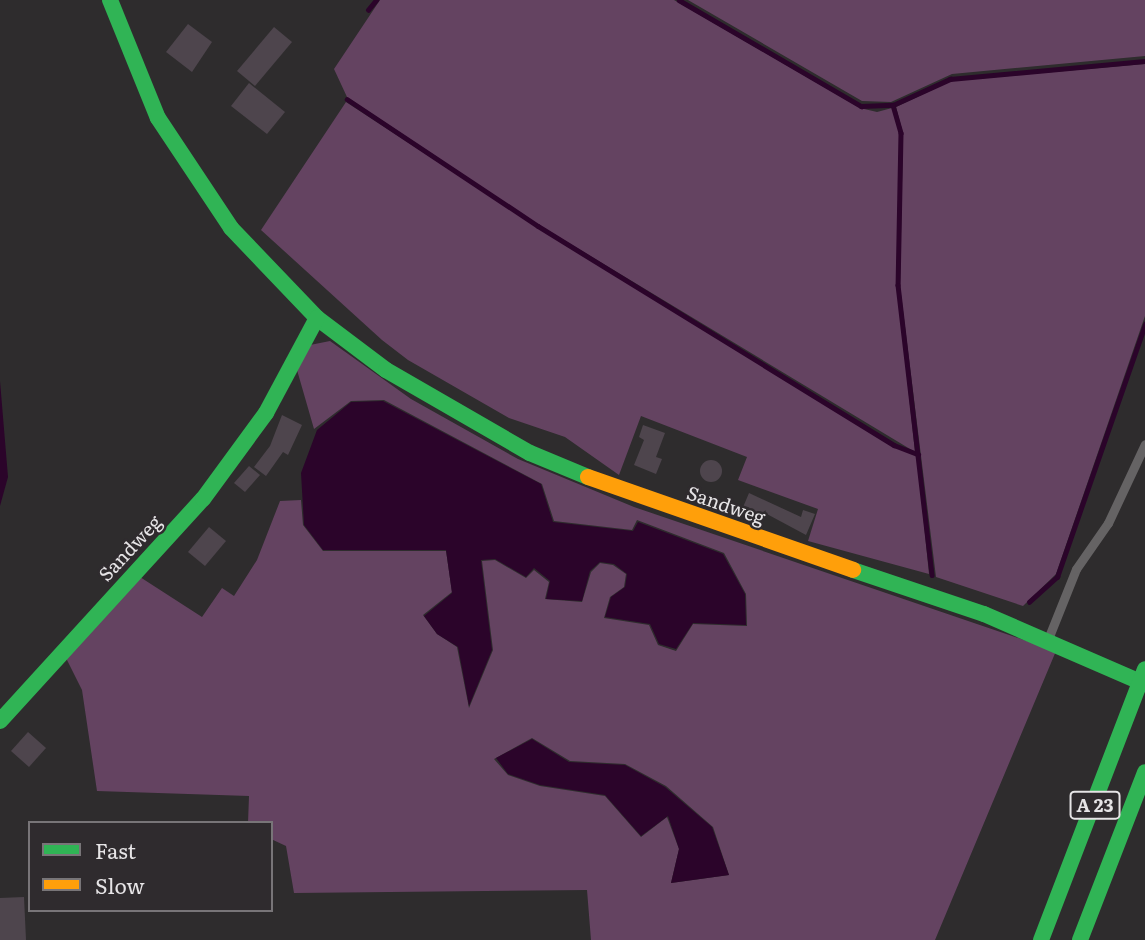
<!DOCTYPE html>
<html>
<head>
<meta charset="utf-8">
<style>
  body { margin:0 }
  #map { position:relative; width:1145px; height:940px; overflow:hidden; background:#2e2c2d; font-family:Literata,serif }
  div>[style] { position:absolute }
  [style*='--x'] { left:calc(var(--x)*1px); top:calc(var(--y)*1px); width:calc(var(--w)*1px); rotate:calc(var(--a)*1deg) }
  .green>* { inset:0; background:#644361 }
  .water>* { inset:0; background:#2b042a }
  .stream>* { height:4.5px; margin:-2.25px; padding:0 2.25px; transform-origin:2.25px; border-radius:2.25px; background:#2b042a }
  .building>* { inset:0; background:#4e454d }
  .round { border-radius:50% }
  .lane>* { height:9px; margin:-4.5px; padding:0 4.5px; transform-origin:4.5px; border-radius:4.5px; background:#656364 }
  .fast>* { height:16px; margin:-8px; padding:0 8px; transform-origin:8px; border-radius:8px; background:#30b455 }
  .slow>* { height:16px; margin:-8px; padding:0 8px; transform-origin:8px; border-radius:8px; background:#ff9f0a }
  span { translate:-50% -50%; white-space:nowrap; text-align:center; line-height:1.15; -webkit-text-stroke:5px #2f2b2e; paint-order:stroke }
  .shield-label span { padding:2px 5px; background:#2f2b2e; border:2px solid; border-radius:5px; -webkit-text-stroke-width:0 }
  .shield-label { font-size:18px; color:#e6e4e6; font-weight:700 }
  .street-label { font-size:19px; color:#e6e4e6 }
  .legend { position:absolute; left:28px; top:821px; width:245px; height:91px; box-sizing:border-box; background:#2f2b2e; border:2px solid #787578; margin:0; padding:9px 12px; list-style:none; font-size:21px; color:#e6e4e6 }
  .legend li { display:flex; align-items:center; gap:14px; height:35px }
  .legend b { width:35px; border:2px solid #787578 }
</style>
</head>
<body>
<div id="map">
  <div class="green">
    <i style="clip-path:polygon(380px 0,674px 0,860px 108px,877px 112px,892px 108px,900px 133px,897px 285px,915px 452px,539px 225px,347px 97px,334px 69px)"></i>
    <i style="clip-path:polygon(688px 0,1145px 0,1145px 56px,952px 74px,891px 102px,862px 101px)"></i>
    <i style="clip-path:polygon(1145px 64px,1145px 316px,1056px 574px,1023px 606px,936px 577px,900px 286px,903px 133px,896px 107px,951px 81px)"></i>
    <i style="clip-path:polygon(346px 102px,537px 227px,893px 446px,917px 455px,929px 574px,808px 541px,818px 509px,738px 480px,747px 457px,641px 416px,619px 475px,565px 437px,509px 418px,408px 360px,382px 340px,261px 230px)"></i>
    <i style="clip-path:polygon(evenodd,330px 341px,411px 399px,518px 459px,634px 507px,1056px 651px,935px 940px,591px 940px,587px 890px,294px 893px,286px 846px,271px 839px,271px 823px,248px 823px,249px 796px,97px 791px,82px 690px,66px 658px,140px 577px,202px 617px,222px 588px,234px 596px,257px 560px,280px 501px,301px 500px,303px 525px,323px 551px,446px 551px,452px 592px,423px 615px,437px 634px,457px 647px,469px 708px,493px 650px,482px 561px,495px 560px,526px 578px,534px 570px,549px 582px,545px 599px,582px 602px,591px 572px,600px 563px,613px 565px,626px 574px,624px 587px,610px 597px,604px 618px,649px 625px,658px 645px,676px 651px,693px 624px,747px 626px,746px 594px,724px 553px,637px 520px,632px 530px,554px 521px,542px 484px,384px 400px,351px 401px,314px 429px,297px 370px,310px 345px,330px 341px,532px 738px,570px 761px,625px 764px,666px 786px,713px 827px,729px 875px,671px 883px,679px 849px,667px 817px,641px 837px,605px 796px,540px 786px,508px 775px,494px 759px,532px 738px)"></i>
  </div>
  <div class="water">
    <i style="clip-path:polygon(0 381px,8px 477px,0 506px)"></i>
    <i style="clip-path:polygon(383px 401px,541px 484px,553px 522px,633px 531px,638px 522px,723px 554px,745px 594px,746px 625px,693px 623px,676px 649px,659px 644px,650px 624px,605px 617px,611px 597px,625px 587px,627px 574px,614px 564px,600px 562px,590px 571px,582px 601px,546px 599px,550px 581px,534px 568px,526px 577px,495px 559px,481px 560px,492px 650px,469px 706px,458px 647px,437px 634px,424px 616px,452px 593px,446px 550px,323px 550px,304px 525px,301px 473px,317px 430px,351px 402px)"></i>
    <i style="clip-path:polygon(532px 739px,569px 762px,625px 765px,665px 787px,712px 827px,729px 875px,671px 883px,679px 849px,668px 816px,641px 836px,605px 795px,540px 785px,508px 774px,496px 758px)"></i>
  </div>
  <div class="stream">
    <i style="--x:679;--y:0;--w:211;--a:30.2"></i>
    <i style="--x:861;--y:106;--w:32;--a:-2"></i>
    <i style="--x:893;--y:105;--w:63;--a:-24.5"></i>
    <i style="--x:950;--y:79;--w:196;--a:-5.3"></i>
    <i style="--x:368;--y:10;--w:13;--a:-51"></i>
    <i style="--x:347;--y:99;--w:229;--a:33.6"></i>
    <i style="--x:538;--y:226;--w:418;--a:31.6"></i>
    <i style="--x:894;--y:445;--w:26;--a:21"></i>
    <i style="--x:893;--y:105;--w:29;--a:74"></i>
    <i style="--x:901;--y:133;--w:152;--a:91.1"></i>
    <i style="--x:898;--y:285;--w:292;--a:83.3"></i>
    <i style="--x:1029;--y:602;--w:38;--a:-42"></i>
    <i style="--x:1057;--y:577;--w:268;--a:-70.8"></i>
  </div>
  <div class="building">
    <i style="clip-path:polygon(188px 24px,212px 42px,192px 72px,166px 52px)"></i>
    <i style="clip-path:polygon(274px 27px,292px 42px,255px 86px,237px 71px)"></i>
    <i style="clip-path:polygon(249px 83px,285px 112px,267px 134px,231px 106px)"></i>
    <i style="clip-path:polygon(282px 415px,302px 425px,288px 455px,283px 452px,266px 476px,254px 467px,270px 446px)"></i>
    <i style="clip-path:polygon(643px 425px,665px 433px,656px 457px,662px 459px,656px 474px,634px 465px,644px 440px,639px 437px)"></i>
    <i class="round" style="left:700px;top:460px;width:22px;height:22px"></i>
    <i style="clip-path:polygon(249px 466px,260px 475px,245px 492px,234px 483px)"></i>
    <i style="clip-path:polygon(749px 493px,801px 517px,803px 510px,815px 514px,806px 535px,765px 513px,762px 522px,741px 512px)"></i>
    <i style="clip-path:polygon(209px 527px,226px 541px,205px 566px,188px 552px)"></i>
    <i style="clip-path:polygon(28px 732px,46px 748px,29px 767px,11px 751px)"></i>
    <i style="clip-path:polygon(24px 897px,26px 940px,0 940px,0 898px)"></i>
  </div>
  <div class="lane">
    <i style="--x:1048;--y:639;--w:75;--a:-68.2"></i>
    <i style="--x:1076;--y:569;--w:56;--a:-55.2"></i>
    <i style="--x:1108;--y:523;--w:87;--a:-64.9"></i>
  </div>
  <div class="fast">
    <i style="--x:110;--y:0;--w:127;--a:67.9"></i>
    <i style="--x:158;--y:118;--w:132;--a:56.4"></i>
    <i style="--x:231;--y:228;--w:124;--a:46.3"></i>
    <i style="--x:317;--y:318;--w:86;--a:37"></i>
    <i style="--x:386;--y:370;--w:166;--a:30"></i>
    <i style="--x:530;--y:453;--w:63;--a:22.5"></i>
    <i style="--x:853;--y:570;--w:138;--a:18.6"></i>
    <i style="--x:984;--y:614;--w:176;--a:23.5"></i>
    <i style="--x:0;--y:721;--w:301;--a:-47.6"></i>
    <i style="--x:203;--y:499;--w:107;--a:-53.8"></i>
    <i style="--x:266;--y:413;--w:108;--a:-61.8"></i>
    <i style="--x:1041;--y:940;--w:290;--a:-69"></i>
    <i style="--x:1080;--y:940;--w:180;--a:-68.8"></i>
  </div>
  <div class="slow">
    <i style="--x:588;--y:477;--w:281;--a:19.3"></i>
  </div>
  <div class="shield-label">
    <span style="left:1095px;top:805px">A 23</span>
  </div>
  <div class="street-label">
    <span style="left:726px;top:505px;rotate:19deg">Sandweg</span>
    <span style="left:130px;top:548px;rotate:-47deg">Sandweg</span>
  </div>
  <ul class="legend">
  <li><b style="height:9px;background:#30b455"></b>Fast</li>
  <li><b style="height:9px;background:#ff9f0a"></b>Slow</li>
  </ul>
</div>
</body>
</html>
